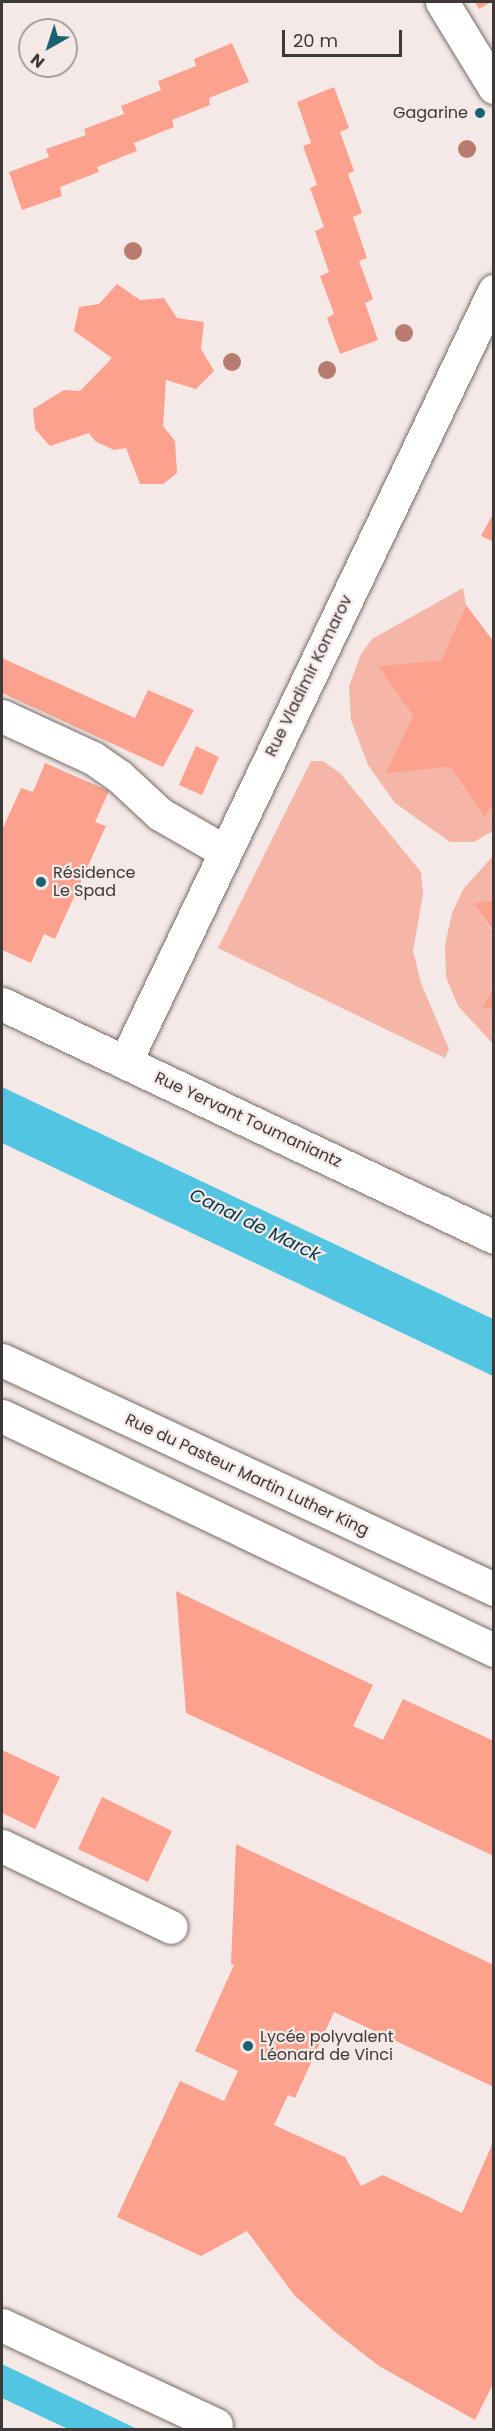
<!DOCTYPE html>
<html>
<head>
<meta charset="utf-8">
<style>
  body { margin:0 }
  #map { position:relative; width:495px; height:2431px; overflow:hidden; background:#f4e9e6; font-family:Poppins,sans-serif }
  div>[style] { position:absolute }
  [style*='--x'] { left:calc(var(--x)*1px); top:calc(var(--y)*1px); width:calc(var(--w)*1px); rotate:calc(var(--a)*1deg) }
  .green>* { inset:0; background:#f5b5a7 }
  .water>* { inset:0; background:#51c5e2 }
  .building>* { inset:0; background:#fba18e }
  .roads { filter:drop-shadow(0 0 2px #756b69) drop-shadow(0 0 2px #756b69) }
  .minor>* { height:33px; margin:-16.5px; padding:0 16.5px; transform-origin:16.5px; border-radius:16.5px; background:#fff }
  .trees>* { width:18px; height:18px; margin:-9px; border-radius:50%; background:#b87b6f }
  .dots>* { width:16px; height:16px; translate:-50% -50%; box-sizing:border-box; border:3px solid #f4e9e6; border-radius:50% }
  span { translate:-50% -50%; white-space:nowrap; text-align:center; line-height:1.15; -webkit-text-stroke:4.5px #f4e9e6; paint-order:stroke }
  .poi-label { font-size:16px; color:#3d3938 }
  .right { translate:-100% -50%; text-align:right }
  .left { translate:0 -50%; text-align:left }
  .street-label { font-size:16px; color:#3d3938 }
  .water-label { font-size:18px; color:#023a46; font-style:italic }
  .frame { position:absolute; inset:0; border:3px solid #3d3938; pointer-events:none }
  .north { position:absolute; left:18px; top:18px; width:60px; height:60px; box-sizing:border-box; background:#f4e9e6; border:2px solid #aba3a0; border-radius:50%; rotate:219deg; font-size:16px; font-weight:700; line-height:24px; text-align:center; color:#3d3938 }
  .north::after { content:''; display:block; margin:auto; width:21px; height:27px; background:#1a6171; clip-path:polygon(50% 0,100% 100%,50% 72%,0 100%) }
  .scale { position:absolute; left:282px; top:30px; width:120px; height:27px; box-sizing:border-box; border:3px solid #3d3938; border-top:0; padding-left:8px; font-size:18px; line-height:21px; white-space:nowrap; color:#3d3938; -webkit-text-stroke:4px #f4e9e6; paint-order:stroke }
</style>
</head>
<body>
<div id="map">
  <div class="green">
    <i style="clip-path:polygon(463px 588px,466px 605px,441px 660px,379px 666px,413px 716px,387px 772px,450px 767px,485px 818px,493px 801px,493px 831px,474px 842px,450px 842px,395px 803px,368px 765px,351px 720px,349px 686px,361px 654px,372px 639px)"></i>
    <i style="clip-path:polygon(311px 761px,323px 761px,340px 773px,421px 872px,423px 894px,413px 951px,421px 983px,449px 1049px,445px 1058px,218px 948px)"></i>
    <i style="clip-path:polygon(493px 856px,493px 900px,473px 903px,493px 932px,493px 986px,483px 1009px,493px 1008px,493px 1044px,458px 1006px,446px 977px,445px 945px,452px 913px,464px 888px)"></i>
  </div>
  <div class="water">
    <i style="clip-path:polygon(2px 1087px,493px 1319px,493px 1376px,2px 1143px)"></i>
    <i style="clip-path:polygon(2px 2364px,137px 2429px,68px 2429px,2px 2398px)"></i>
  </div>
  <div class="building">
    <i style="clip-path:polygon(475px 2px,491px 2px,479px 9px)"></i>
    <i style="clip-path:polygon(232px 43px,249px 82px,209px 98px,210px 105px,172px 120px,174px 127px,134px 143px,137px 151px,97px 167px,99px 172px,60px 187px,62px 196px,22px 210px,9px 172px,49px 157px,46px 149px,86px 135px,84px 129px,124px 114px,121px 106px,161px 90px,158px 81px,196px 66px,194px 59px)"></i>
    <i style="clip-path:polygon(334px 87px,349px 128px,340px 132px,354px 171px,348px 174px,362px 213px,353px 217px,367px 258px,359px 261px,373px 299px,365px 303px,378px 340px,340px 354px,327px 318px,334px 314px,320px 276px,329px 272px,315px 231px,324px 227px,310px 188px,317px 185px,303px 146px,311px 143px,297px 102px)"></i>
    <i style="clip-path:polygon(117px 284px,140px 300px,164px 298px,177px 318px,204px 322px,201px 349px,214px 371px,196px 389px,166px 380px,163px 426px,175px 441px,177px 473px,163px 484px,140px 484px,126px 448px,114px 450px,95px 441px,89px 433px,50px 446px,35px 429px,33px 409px,64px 390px,80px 391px,112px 358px,74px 331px,79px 307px,99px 304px)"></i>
    <i style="clip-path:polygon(494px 512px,494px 542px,481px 536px)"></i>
    <i style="clip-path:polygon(466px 605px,494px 642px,494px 801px,485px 818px,450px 767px,386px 773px,413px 716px,378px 666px,441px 660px)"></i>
    <i style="clip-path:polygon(2px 658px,135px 718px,148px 690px,194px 710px,163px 767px,2px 693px)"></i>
    <i style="clip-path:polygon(196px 746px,219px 757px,202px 795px,179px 785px)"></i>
    <i style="clip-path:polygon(45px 763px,109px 791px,95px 822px,106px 826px,55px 939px,44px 934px,31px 963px,2px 950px,2px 830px,21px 788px,33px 792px)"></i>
    <i style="clip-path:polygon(494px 900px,494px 932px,473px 903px)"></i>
    <i style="clip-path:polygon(494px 986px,494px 1008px,482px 1009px)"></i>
    <i style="clip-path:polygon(176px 1591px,373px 1685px,353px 1726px,383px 1740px,403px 1699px,494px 1741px,494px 1856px,186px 1713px)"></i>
    <i style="clip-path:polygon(2px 1750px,60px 1777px,35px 1829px,2px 1813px)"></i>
    <i style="clip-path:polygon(102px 1797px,172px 1831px,148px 1882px,78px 1849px)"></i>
    <i style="clip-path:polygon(236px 1844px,494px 1965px,494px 2087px,334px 2012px,295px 2098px,288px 2095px,274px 2125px,345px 2157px,361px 2186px,383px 2175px,462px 2213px,494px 2140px,494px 2382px,475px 2420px,379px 2366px,335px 2332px,294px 2295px,247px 2231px,201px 2256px,117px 2217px,180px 2081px,224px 2101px,238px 2071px,195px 2051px,234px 1965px,231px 1964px)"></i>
  </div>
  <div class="roads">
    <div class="minor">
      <i style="--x:442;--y:2;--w:100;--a:58.5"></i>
      <i style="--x:2;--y:716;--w:100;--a:24.8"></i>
      <i style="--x:93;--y:758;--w:32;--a:35"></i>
      <i style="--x:119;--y:776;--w:56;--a:42.8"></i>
      <i style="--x:160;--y:814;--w:74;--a:30"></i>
      <i style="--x:2;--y:1004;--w:544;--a:25.34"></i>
      <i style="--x:125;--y:1062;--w:855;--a:-64.42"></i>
      <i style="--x:2;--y:1360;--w:543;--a:24.96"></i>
      <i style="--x:2;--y:1416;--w:545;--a:25.44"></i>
      <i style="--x:2;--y:1846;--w:187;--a:25.6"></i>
      <i style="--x:2;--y:2325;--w:236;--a:25"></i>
    </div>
  </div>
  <div class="trees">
    <i style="left:467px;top:149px"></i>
    <i style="left:133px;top:251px"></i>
    <i style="left:404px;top:333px"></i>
    <i style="left:232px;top:362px"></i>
    <i style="left:327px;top:370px"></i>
  </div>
  <div class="dots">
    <i style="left:480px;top:113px;background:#1a6171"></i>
    <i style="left:41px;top:882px;background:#1a6171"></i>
    <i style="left:248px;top:2046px;background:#1a6171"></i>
  </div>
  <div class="poi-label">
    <span class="right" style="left:468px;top:113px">Gagarine</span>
    <span class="left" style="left:53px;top:882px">Résidence<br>Le Spad</span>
    <span class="left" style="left:260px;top:2046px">Lycée polyvalent<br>Léonard de Vinci</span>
  </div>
  <div class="street-label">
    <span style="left:309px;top:676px;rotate:-64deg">Rue Vladimir Komarov</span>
    <span style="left:248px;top:1120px;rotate:25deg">Rue Yervant Toumaniantz</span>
    <span style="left:247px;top:1475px;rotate:25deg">Rue du Pasteur Martin Luther King</span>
  </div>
  <div class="water-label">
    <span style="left:255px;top:1225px;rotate:26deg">Canal de Marck</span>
  </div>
  <div class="frame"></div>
  <div class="north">N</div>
  <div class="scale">20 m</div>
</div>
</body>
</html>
